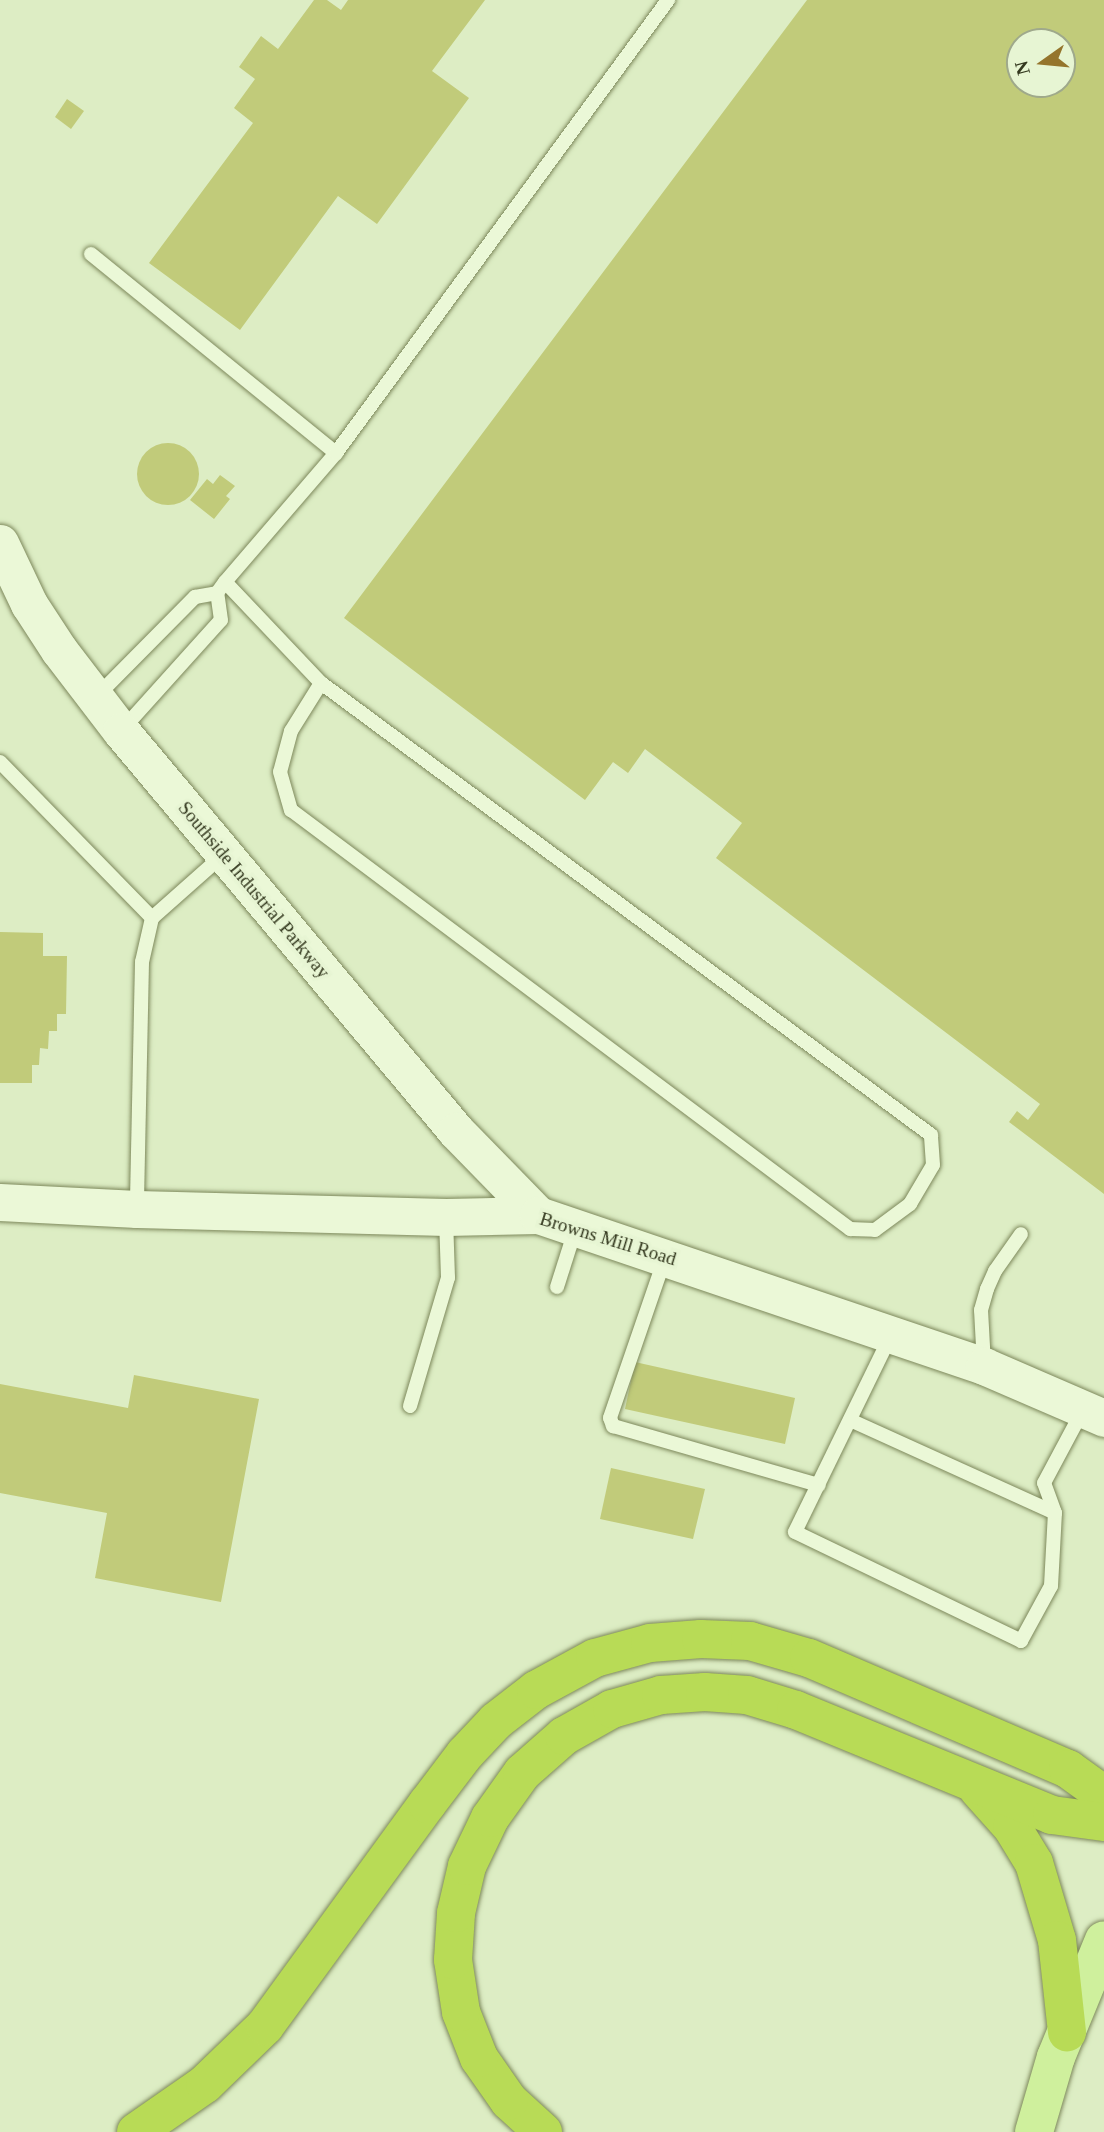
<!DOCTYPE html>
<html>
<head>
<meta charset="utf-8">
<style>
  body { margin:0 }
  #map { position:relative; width:1104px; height:2132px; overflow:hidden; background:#ddedc4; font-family:"Times New Roman",serif }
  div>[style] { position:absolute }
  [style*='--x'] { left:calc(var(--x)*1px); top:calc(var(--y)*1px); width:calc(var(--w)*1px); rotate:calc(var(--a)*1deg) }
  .building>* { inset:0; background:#c1cb7a }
  .round { border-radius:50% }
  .roads { filter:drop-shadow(0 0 2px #7d885b) drop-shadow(0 0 2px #7d885b) }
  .service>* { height:14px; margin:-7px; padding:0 7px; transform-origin:7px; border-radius:7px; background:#ebf8d7 }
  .tertiary>* { height:37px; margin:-18.5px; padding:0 18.5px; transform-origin:18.5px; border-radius:18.5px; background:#ebf8d7 }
  .primary>* { height:38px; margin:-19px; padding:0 19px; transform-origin:19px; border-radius:19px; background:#cff09d }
  .motorway>* { height:38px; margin:-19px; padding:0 19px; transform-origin:19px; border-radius:19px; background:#b8db56 }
  span { translate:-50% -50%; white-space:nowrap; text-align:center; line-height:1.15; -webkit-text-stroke:7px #e7f5d3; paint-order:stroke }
  .street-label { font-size:19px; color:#33381e }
  .north { position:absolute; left:1006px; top:28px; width:70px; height:70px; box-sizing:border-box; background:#e7f5d3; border:2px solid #9fa98b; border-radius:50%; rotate:255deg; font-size:19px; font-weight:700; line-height:28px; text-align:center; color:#33381e }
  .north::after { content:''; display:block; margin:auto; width:24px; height:32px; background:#95752c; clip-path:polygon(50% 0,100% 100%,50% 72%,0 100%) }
</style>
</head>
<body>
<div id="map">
  <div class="building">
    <i style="clip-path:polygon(314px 0,327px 0,341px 10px,348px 0,485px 0,432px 71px,469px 98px,377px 224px,338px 196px,240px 330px,149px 263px,253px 123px,234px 108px,255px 79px,239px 67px,261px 36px,278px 49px)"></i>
    <i style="clip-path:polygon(evenodd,807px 0,1104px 0,1104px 1194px,1009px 1122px,1017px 1111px,1028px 1120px,1040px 1104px,716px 858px,742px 823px,645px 749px,628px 773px,613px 762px,585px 800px,344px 618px,807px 0,1020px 42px,1062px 42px,1062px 84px,1020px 84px,1020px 42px)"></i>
    <i style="clip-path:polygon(67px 99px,84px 111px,71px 129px,55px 117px)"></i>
    <i class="round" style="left:137px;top:443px;width:62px;height:62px"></i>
    <i style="clip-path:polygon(220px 475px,235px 486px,226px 496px,230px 499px,214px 519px,190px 500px,207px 479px,213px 484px)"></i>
    <i style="clip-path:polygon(0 932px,43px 933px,43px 956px,67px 956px,66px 1014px,57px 1014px,57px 1031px,49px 1031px,48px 1049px,40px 1048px,39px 1065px,32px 1065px,32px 1083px,0 1083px)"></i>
    <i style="clip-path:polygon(635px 1362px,795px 1398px,785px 1444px,625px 1409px)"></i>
    <i style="clip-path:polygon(134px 1375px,259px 1399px,221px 1602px,95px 1578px,107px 1513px,0 1493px,0 1384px,128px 1408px)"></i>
    <i style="clip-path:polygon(611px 1468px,705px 1489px,693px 1539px,600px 1519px)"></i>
  </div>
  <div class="roads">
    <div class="service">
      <i style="--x:91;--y:254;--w:316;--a:39.1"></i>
      <i style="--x:321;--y:683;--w:57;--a:122"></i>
      <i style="--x:291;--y:731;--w:42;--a:105"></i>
      <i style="--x:280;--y:772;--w:40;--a:74"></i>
      <i style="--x:291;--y:810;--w:699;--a:36.85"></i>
      <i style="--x:850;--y:1229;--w:25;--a:2"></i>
      <i style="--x:875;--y:1230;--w:44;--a:-36.6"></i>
      <i style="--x:910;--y:1204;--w:45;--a:-59.5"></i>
      <i style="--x:933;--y:1165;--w:30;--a:-94"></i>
      <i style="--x:931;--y:1135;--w:759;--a:-143.46"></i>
      <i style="--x:321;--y:683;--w:139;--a:-133.5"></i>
      <i style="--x:225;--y:582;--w:170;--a:-49.3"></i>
      <i style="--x:336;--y:453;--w:562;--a:-53.76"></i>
      <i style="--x:96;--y:697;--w:141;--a:-45.3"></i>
      <i style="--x:195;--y:597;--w:22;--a:-10"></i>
      <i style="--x:217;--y:593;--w:14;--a:-54"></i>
      <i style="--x:121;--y:731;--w:149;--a:-48"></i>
      <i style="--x:221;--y:620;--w:27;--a:-98"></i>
      <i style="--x:0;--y:762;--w:218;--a:45.7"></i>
      <i style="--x:152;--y:918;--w:45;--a:102.8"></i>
      <i style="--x:142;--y:962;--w:246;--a:91.2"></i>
      <i style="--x:152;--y:918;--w:95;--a:-41.6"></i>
      <i style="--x:665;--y:1258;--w:169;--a:109"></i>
      <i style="--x:610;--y:1418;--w:9;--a:69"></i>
      <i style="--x:613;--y:1426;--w:214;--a:16"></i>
      <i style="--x:557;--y:1287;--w:63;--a:-72.4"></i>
      <i style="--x:891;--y:1335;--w:219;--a:116"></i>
      <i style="--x:795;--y:1532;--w:251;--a:25.7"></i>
      <i style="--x:1021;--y:1641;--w:63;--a:-61.4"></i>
      <i style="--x:1051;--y:1586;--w:73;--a:-86.9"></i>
      <i style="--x:1055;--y:1513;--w:32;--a:-110"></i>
      <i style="--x:1044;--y:1483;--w:83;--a:-61.9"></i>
      <i style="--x:984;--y:1365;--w:55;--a:-93.1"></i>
      <i style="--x:981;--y:1310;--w:22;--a:-74"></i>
      <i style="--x:987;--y:1289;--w:20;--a:-66"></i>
      <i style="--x:995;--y:1271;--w:45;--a:-54.9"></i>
      <i style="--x:410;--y:1406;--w:134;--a:-73.5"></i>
      <i style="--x:448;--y:1278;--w:59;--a:-91.9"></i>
      <i style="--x:850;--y:1420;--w:225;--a:24.4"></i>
    </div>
    <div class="tertiary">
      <i style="--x:0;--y:543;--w:68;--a:64.6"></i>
      <i style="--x:29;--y:604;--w:55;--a:56.9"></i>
      <i style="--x:59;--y:650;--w:102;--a:52.6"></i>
      <i style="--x:121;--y:731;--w:522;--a:50.05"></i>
      <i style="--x:456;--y:1131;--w:117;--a:45.7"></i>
      <i style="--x:0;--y:1202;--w:137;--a:2.9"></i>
      <i style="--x:137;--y:1209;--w:309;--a:1.5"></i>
      <i style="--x:446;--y:1217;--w:92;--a:-1.2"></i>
      <i style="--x:538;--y:1215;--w:471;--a:18.7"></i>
      <i style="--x:984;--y:1366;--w:131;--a:23.4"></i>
    </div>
    <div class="primary">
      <i style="--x:1034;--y:2132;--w:78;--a:-73.7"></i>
      <i style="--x:1056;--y:2057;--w:126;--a:-67.7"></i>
    </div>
    <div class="motorway">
      <i style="--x:978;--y:1789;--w:51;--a:48.2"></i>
      <i style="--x:1012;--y:1827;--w:42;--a:58.6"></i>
      <i style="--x:1034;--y:1863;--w:80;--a:73.4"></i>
      <i style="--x:1057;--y:1940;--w:93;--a:83.8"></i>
      <i style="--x:136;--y:2132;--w:84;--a:-34.8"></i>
      <i style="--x:205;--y:2084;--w:83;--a:-44"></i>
      <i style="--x:265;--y:2026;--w:275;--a:-53.9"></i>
      <i style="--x:427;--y:1804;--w:63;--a:-52.8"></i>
      <i style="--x:465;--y:1754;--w:45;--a:-46.8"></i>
      <i style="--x:496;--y:1721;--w:51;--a:-37.8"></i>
      <i style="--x:536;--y:1690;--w:67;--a:-28.5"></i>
      <i style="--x:595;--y:1658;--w:57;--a:-15.3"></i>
      <i style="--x:650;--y:1643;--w:51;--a:-4.5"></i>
      <i style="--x:701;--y:1639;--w:49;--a:2.3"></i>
      <i style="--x:750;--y:1641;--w:61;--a:16.1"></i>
      <i style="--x:809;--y:1658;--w:282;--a:23.2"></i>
      <i style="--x:1068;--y:1769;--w:44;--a:35.8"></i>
      <i style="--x:543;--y:2132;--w:46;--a:-137.6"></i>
      <i style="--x:509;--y:2101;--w:52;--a:-124.9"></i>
      <i style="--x:479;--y:2058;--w:49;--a:-111.4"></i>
      <i style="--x:461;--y:2012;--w:53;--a:-98.7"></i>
      <i style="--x:453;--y:1960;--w:47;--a:-86.3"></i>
      <i style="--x:456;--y:1913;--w:48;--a:-76.8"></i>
      <i style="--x:467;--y:1866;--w:53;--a:-64.4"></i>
      <i style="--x:490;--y:1818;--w:55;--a:-54.6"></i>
      <i style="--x:522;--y:1773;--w:56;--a:-41.4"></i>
      <i style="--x:564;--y:1736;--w:55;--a:-29.4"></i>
      <i style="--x:612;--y:1709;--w:51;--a:-15.9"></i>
      <i style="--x:661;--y:1695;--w:44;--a:-3.9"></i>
      <i style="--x:705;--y:1692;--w:42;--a:4.1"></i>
      <i style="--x:747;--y:1695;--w:51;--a:17"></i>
      <i style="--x:796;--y:1710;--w:277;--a:22.3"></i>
      <i style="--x:1052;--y:1815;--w:52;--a:7.7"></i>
    </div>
  </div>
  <div class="street-label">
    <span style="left:254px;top:890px;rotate:50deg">Southside Industrial Parkway</span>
    <span style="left:608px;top:1239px;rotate:17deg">Browns Mill Road</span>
  </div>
  <div class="north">N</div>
</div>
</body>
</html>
